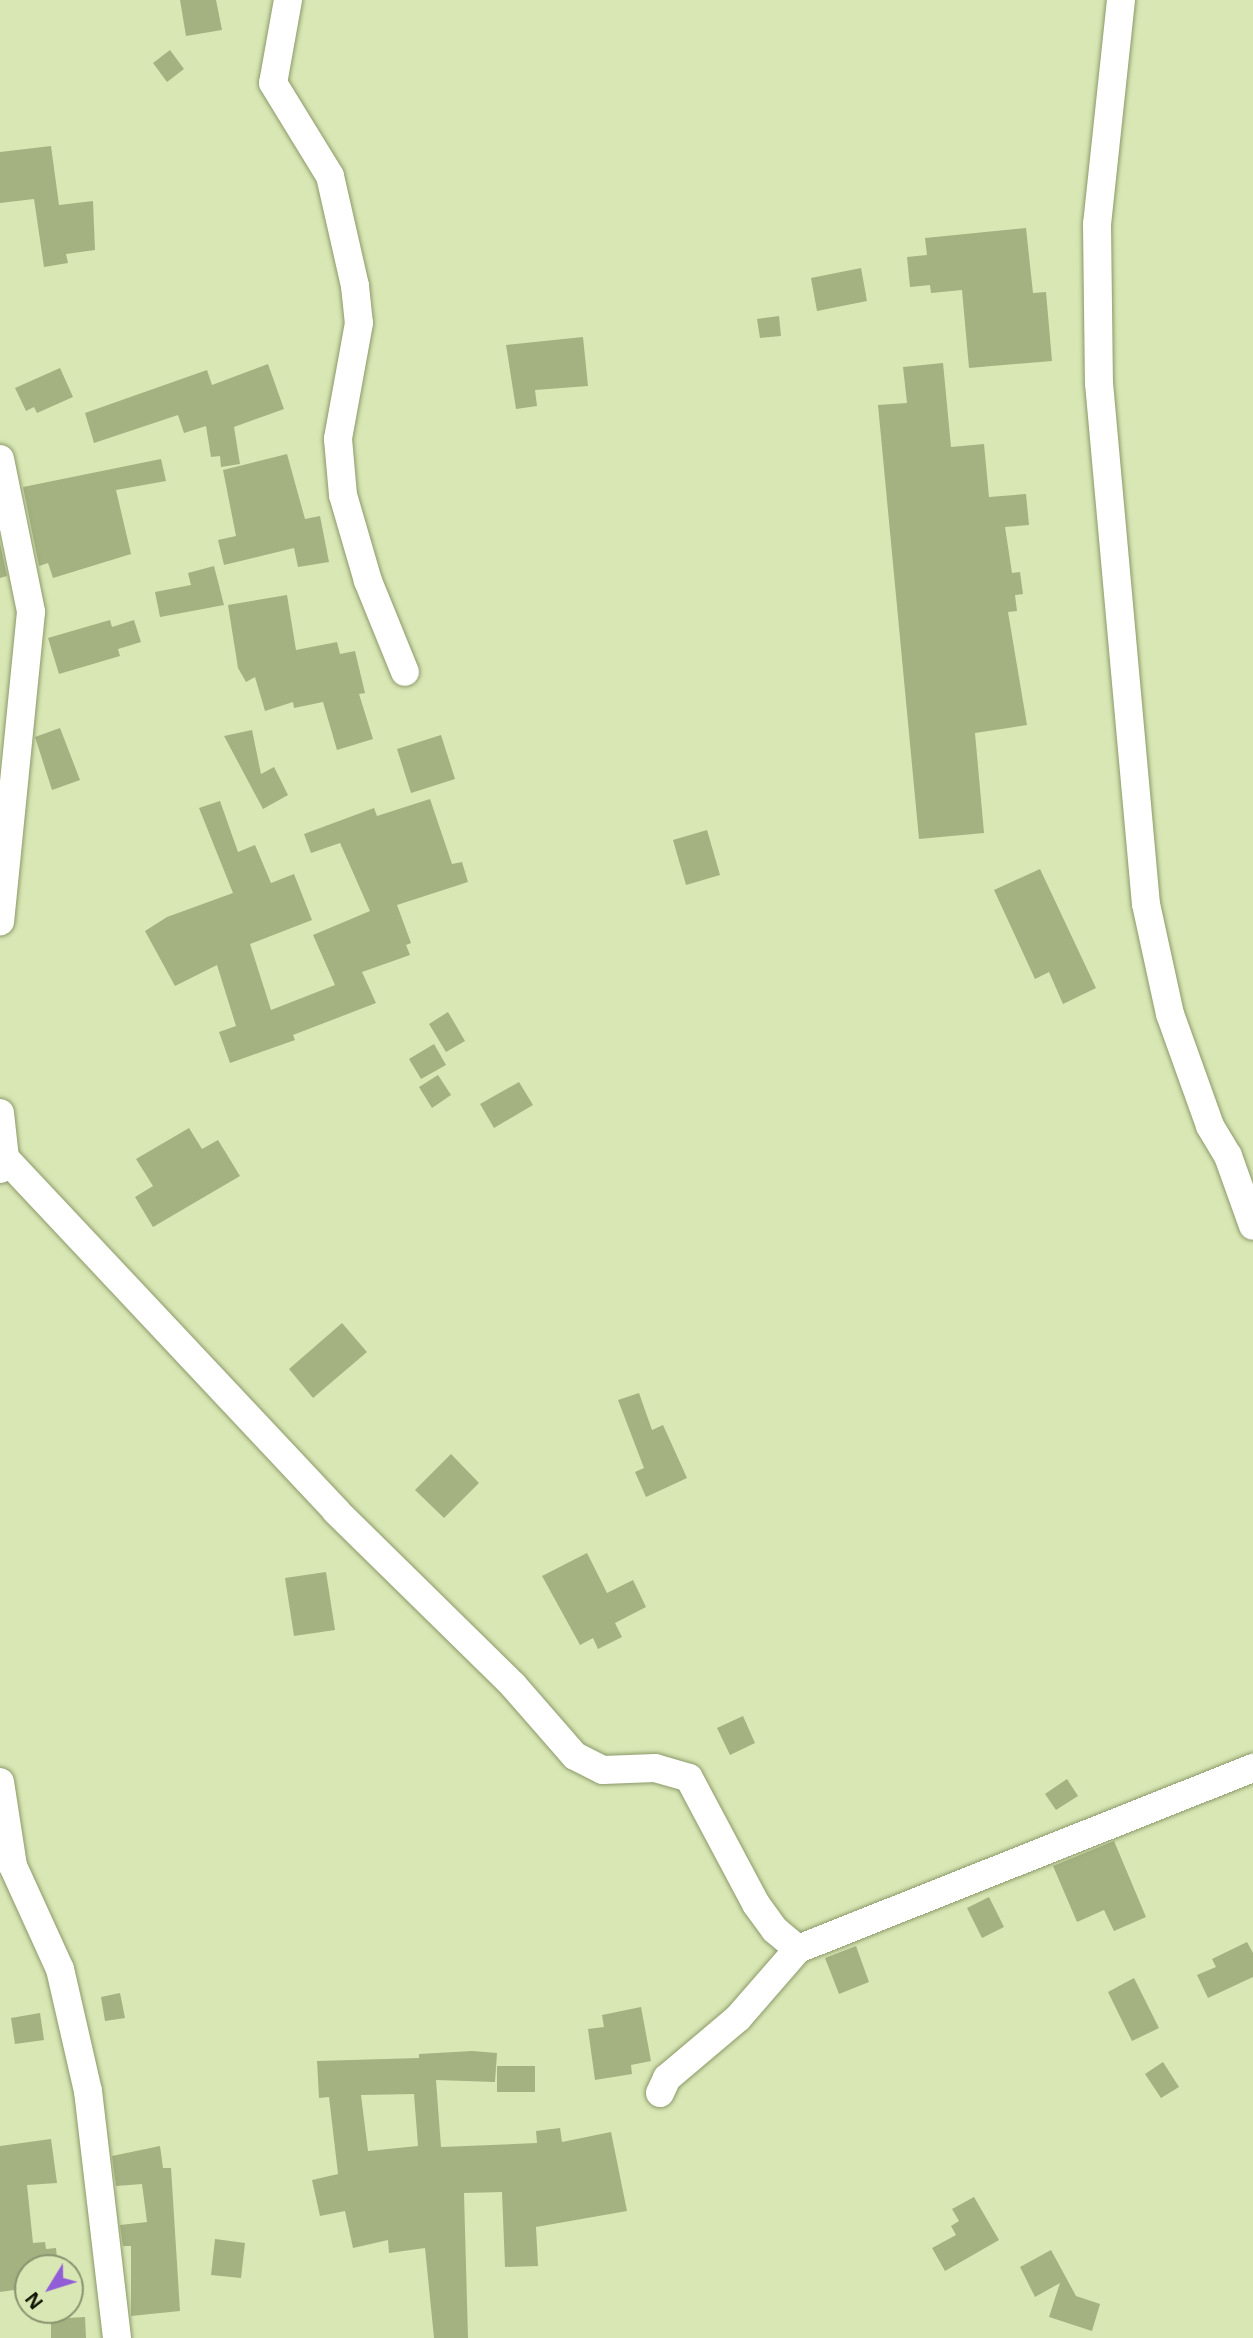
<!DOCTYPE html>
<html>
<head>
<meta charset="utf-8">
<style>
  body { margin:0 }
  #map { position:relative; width:1253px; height:2338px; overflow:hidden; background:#d9e7b5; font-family:"Open Sans",sans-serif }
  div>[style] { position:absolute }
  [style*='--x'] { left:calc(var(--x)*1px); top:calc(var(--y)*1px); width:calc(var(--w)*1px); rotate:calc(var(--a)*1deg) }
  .building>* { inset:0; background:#a4b181 }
  .roads { filter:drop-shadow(0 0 2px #8c996a) drop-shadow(0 0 2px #8c996a) }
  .minor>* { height:28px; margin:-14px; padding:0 14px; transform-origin:14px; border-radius:14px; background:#fff }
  span { translate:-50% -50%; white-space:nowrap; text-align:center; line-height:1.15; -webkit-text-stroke:7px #d9e7b5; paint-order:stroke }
  .north { position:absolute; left:14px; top:2254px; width:70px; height:70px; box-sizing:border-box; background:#d9e7b5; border:2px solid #8a946f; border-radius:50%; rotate:232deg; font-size:19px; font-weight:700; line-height:28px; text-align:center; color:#131806 }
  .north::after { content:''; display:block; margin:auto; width:24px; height:32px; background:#925ed7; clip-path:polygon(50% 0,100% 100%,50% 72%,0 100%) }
</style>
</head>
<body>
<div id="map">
  <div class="building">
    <i style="clip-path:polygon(180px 0,216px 0,222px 30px,186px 36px)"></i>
    <i style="clip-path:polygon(170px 50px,184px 69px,167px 82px,153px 63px)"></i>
    <i style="clip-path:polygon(51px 146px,59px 205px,93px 201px,95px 250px,66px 254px,68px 263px,44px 267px,34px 199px,0 203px,0 152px)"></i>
    <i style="clip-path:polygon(1026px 228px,1033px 293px,1046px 292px,1052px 361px,969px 368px,962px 290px,931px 293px,930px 285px,910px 287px,907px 257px,927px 255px,925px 238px)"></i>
    <i style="clip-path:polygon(861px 268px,867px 301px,817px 311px,811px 278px)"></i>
    <i style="clip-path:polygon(779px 316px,781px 336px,760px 338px,757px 319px)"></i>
    <i style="clip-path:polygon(583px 337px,588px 386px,535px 390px,537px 406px,516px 409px,506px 345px)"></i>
    <i style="clip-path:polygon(943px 363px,951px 447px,984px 444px,989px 497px,1026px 494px,1029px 525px,1005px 527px,1012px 573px,1020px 572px,1023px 594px,1015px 595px,1017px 611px,1008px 612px,1027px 725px,975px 733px,984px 833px,919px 839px,878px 405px,907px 403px,903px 367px)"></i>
    <i style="clip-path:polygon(268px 364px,284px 409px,234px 427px,240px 464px,221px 467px,220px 456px,211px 457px,206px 426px,184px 433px,178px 415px,94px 443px,85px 413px,207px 370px,212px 385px)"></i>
    <i style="clip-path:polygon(60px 368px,73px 397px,37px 413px,34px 407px,26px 411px,15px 388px)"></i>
    <i style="clip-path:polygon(287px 454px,305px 519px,320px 516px,329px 562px,298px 567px,294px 548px,224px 565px,218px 540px,236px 536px,223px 470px)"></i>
    <i style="clip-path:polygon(161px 459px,166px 481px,116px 490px,131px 554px,53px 578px,48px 563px,39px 566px,23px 487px)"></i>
    <i style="clip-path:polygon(0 543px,7px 576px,0 578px)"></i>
    <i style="clip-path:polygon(214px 566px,224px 605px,160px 617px,155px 592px,191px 585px,188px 573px)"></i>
    <i style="clip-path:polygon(287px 595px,296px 650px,337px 642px,340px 654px,355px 651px,365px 693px,359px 694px,373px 739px,337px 750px,323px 702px,294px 708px,293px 702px,265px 711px,255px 677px,246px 682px,238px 668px,228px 605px)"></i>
    <i style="clip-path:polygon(110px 620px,112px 627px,134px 620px,141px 642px,118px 649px,120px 656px,59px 674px,48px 638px)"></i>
    <i style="clip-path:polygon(60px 728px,80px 780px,52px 790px,35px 737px)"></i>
    <i style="clip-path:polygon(252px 730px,261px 774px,274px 767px,288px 795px,263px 809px,224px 736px)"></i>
    <i style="clip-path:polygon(441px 735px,455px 779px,411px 793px,397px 749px)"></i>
    <i style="clip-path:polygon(430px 799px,452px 864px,462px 862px,468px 882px,397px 905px,411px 943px,406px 945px,410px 955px,362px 972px,376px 1003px,293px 1035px,295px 1040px,230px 1063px,219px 1032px,236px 1026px,217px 965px,175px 986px,145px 931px,167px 917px,233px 893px,199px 808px,220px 801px,238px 852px,255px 845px,271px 883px,294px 874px,312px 920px,250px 944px,271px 1010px,335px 985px,313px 935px,370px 911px,340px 843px,311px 853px,304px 834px,374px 808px,377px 816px)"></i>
    <i style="clip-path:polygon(707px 830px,720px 875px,686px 885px,673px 840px)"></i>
    <i style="clip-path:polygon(1040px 869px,1096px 988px,1063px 1004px,1049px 972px,1035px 979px,994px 890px)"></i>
    <i style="clip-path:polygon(448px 1012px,465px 1041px,446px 1052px,429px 1024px)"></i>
    <i style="clip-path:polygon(434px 1044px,446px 1065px,421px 1079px,409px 1059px)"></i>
    <i style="clip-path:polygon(438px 1075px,451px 1095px,432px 1108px,419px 1087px)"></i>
    <i style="clip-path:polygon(519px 1082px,533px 1105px,494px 1128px,480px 1104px)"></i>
    <i style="clip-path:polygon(189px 1128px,202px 1149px,218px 1140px,240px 1176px,153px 1227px,135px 1197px,153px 1186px,136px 1159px)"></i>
    <i style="clip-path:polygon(342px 1323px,367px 1352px,313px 1398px,289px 1369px)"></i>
    <i style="clip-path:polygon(639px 1393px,652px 1430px,663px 1425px,687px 1478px,646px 1497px,635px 1472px,644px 1468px,618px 1400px)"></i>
    <i style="clip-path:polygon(451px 1454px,479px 1483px,444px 1518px,415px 1490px)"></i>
    <i style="clip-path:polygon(587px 1553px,607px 1593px,633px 1580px,646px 1607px,615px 1623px,622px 1637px,598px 1649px,593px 1638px,580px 1645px,542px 1576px)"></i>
    <i style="clip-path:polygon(326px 1572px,335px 1630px,294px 1636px,285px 1578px)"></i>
    <i style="clip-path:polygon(743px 1716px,755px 1743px,730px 1755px,717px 1728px)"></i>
    <i style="clip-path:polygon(1067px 1779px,1078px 1796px,1056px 1810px,1045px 1794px)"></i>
    <i style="clip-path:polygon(1114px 1841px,1146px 1917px,1114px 1931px,1104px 1910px,1077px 1922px,1053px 1866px)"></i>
    <i style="clip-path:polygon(989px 1897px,1004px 1927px,982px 1938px,967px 1908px)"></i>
    <i style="clip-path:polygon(1247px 1942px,1253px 1953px,1253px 1977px,1208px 1998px,1197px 1975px,1216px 1967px,1212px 1959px)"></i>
    <i style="clip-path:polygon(856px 1946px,869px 1982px,839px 1994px,825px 1958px)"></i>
    <i style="clip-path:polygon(1134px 1978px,1159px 2028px,1132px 2041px,1108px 1992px)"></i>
    <i style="clip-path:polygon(120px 1993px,125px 2018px,105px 2021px,101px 1997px)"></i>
    <i style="clip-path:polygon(641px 2007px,651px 2061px,631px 2065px,632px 2074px,595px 2080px,588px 2029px,604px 2027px,602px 2015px)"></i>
    <i style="clip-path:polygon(40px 2013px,44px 2040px,15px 2044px,11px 2018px)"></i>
    <i style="clip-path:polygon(evenodd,472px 2051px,497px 2053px,495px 2082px,436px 2080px,441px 2147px,537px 2143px,536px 2131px,560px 2128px,562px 2142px,611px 2132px,627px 2211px,536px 2227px,538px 2266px,505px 2267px,502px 2192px,464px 2193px,468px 2338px,434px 2338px,425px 2248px,389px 2253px,388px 2240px,353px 2248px,345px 2211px,320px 2216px,312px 2180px,338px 2174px,329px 2097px,319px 2098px,317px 2061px,419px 2058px,419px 2054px,472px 2051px,414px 2094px,418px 2146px,368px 2151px,361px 2095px,414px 2094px)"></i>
    <i style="clip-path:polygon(1163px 2062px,1179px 2087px,1161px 2098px,1145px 2074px)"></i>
    <i style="clip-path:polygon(497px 2066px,535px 2066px,535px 2092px,497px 2092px)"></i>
    <i style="clip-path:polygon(51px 2139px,57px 2183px,27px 2185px,33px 2243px,45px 2242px,46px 2249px,56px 2248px,58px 2268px,28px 2268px,28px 2288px,0 2292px,0 2146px)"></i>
    <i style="clip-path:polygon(160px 2146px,163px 2168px,171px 2168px,180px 2311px,131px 2316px,131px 2246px,123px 2246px,120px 2225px,147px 2222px,142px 2184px,116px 2186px,112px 2156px)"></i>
    <i style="clip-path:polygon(974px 2197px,999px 2240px,945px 2271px,932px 2248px,956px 2235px,951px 2226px,959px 2221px,952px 2209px)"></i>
    <i style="clip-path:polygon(215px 2239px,245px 2243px,241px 2278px,211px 2275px)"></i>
    <i style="clip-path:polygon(1051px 2250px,1076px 2296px,1100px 2304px,1092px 2331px,1049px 2317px,1060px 2283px,1035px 2297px,1020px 2267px)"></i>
    <i style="clip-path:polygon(85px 2317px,86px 2338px,51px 2338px,51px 2319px)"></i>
  </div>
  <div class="roads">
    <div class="minor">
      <i style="--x:288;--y:0;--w:84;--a:100.2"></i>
      <i style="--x:273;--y:83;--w:109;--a:58.5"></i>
      <i style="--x:330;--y:176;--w:113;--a:77.2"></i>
      <i style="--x:355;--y:286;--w:37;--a:84"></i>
      <i style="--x:359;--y:323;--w:118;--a:100.3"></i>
      <i style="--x:338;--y:439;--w:56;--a:84.9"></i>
      <i style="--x:343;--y:495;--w:90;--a:73.8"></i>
      <i style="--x:368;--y:581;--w:98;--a:67.9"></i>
      <i style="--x:1121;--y:0;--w:225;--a:96.1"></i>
      <i style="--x:1097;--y:224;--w:159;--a:89.3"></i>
      <i style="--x:1099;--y:383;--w:523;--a:84.85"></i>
      <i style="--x:1146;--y:904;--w:113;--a:77.7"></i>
      <i style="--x:1170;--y:1014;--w:119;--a:70.3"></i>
      <i style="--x:1210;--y:1126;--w:35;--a:59"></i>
      <i style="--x:1228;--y:1156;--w:74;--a:70.3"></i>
      <i style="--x:0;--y:459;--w:156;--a:78.5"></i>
      <i style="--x:31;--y:612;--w:311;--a:95.7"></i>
      <i style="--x:0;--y:1113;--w:45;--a:83.7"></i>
      <i style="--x:5;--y:1158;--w:12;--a:114"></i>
      <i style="--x:5;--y:1158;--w:484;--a:46.8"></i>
      <i style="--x:336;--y:1511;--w:248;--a:44.5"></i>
      <i style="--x:513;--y:1685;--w:94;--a:48.9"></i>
      <i style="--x:575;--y:1756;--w:31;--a:27"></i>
      <i style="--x:603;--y:1770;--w:52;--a:-2.2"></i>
      <i style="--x:655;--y:1768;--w:35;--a:16"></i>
      <i style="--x:689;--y:1778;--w:143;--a:62"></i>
      <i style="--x:756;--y:1904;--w:32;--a:54"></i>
      <i style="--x:775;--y:1930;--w:30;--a:40"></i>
      <i style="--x:0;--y:1782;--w:85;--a:81.2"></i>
      <i style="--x:13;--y:1866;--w:113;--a:65.5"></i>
      <i style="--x:60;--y:1969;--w:125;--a:77.1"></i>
      <i style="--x:88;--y:2091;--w:249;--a:83.3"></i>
      <i style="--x:660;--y:2093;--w:17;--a:-65"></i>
      <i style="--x:667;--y:2078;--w:93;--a:-40.2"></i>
      <i style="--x:738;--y:2018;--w:91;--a:-49"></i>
      <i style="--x:798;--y:1949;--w:490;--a:-21.7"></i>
    </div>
  </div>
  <div class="north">N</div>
</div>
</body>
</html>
